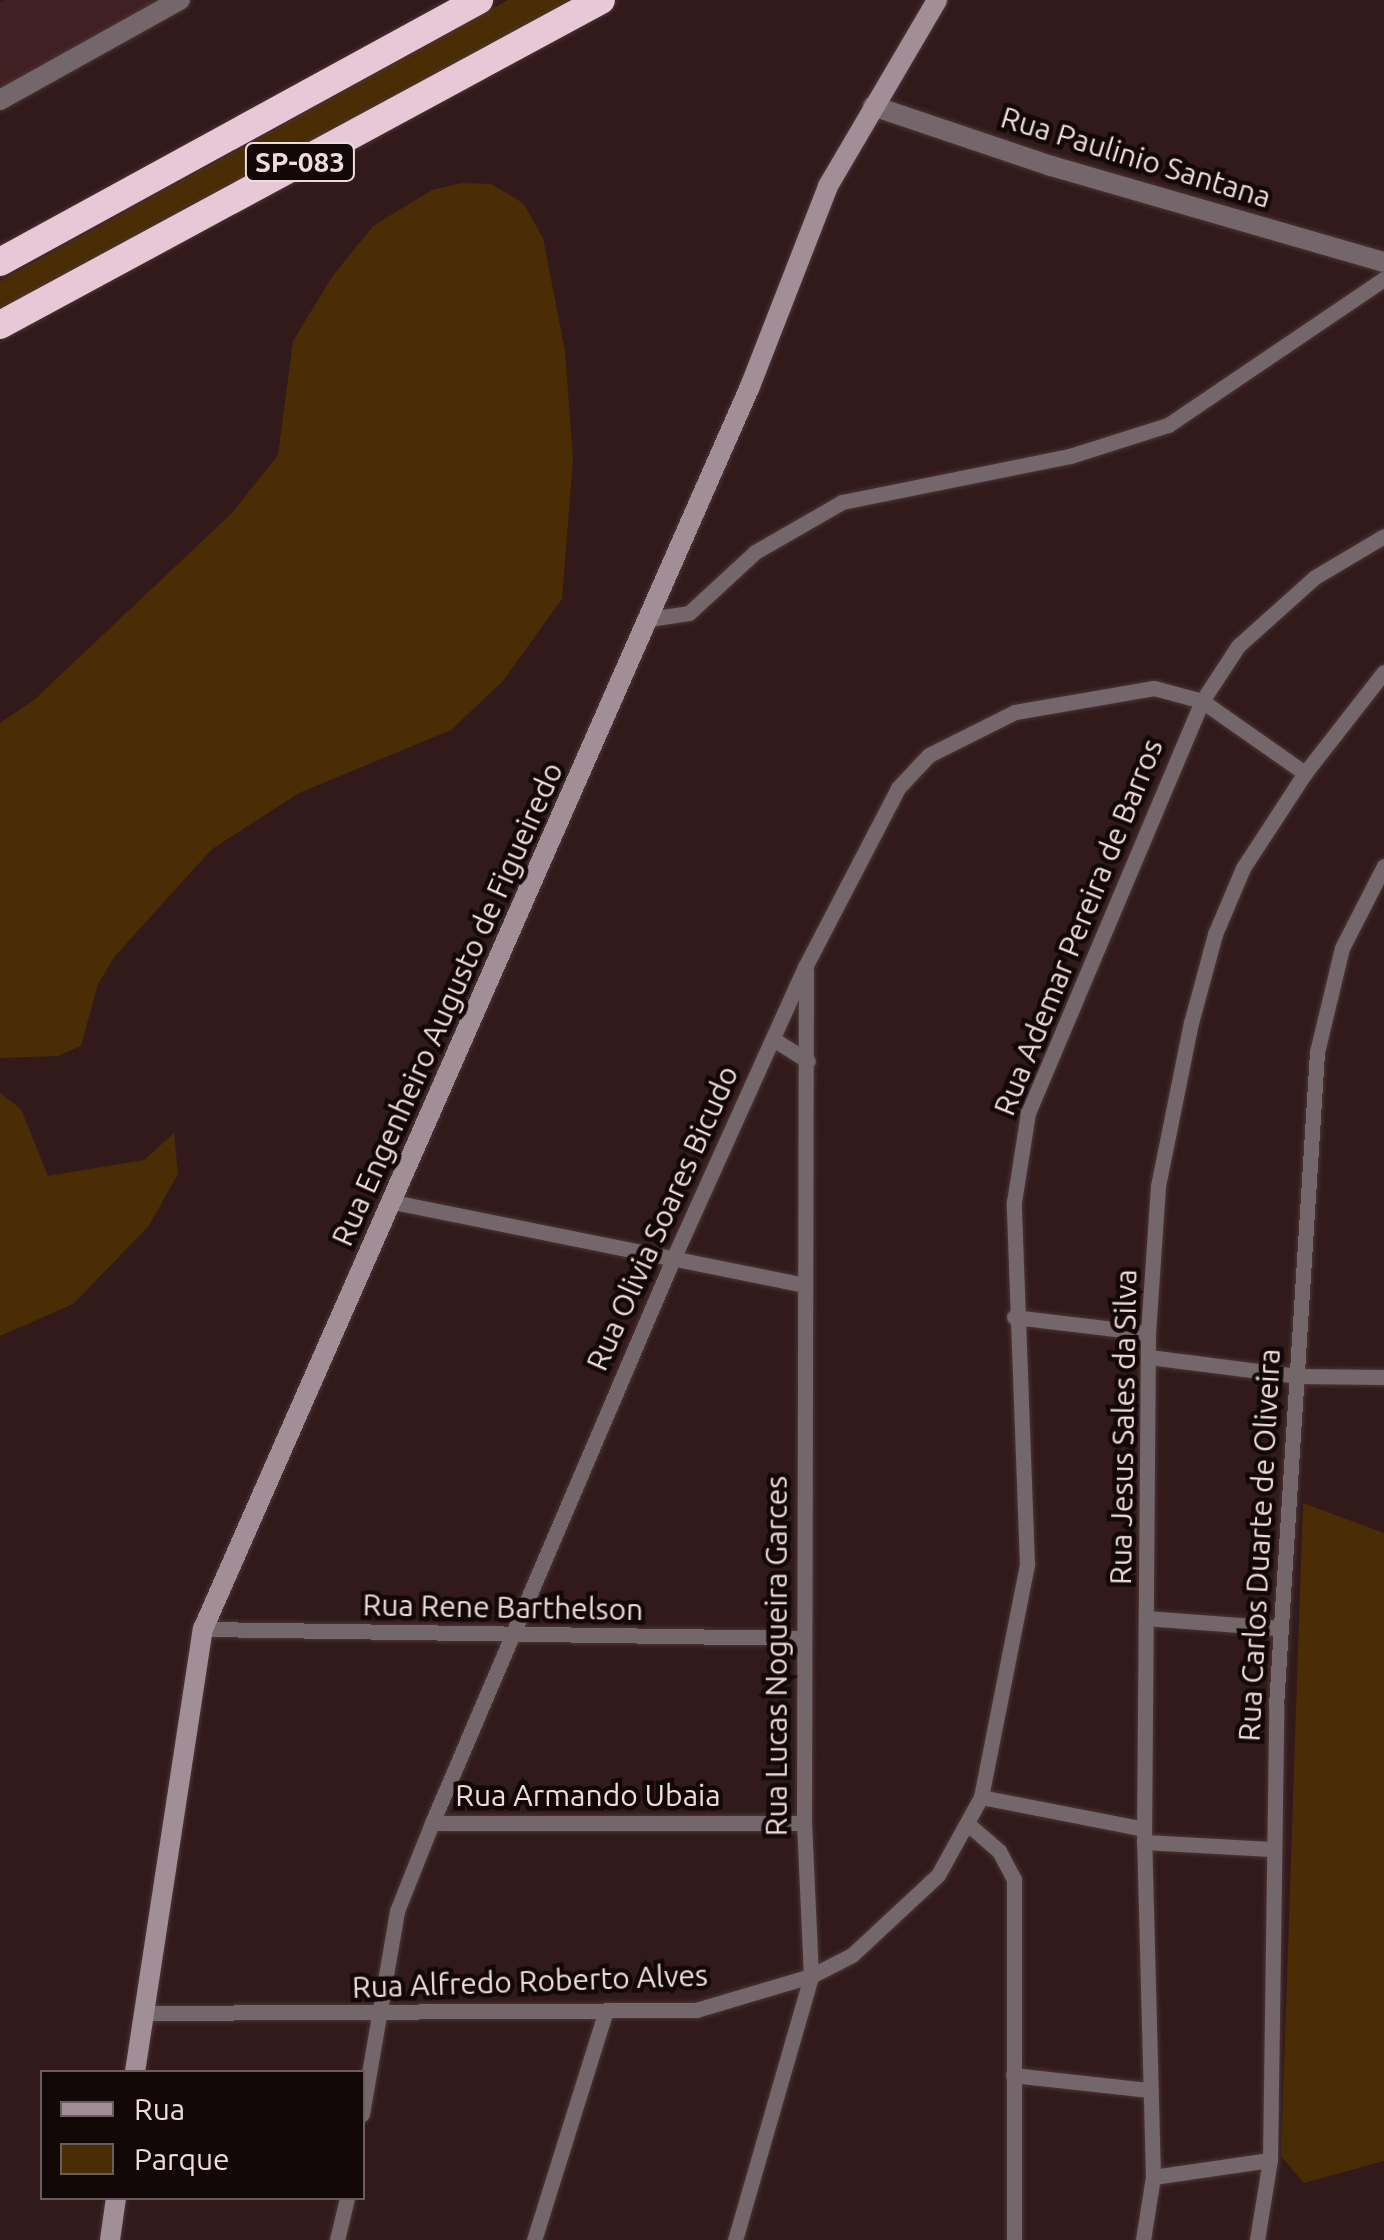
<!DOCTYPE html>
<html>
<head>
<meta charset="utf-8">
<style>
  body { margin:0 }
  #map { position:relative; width:1384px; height:2240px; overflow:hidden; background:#321a1b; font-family:Ubuntu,sans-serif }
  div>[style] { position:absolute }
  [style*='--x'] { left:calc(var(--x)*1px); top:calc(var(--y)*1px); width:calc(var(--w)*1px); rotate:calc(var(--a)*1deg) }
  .built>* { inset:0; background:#402022 }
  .green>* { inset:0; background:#4a2d04 }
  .roads { filter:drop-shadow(0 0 2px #4c3536) drop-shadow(0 0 2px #4c3536) }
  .minor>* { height:15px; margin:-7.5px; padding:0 7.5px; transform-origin:7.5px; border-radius:7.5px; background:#73676c }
  .tertiary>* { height:20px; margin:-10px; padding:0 10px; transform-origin:10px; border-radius:10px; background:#73676c }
  .secondary>* { height:20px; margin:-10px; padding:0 10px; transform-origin:10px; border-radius:10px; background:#a28e97 }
  .motorway>* { height:28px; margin:-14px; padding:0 14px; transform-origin:14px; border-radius:14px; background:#e8c8d6 }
  span { translate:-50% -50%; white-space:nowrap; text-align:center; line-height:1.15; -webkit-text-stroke:9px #130808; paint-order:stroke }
  .shield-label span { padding:2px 8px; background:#130808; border:2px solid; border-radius:8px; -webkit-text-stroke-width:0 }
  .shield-label { font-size:28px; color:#eedcdc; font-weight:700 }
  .street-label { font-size:30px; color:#eedcdc }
  .legend { position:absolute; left:40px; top:2070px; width:325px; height:130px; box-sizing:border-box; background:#130808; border:2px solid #6b5d5d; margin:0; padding:12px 18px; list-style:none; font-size:30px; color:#eedcdc }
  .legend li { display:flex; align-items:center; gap:20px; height:50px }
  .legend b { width:50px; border:2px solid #6b5d5d }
</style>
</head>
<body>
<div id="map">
  <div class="built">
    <i style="clip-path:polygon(5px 0,166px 0,0 89px,0 3px)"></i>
  </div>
  <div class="green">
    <i style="clip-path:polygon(508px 0,574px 0,0 317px,0 281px)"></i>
    <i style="clip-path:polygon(461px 183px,491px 184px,523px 203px,543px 238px,565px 351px,573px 459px,562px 599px,502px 682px,451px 730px,299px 793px,212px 849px,115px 956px,98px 984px,81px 1046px,58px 1056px,0 1058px,0 723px,34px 700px,232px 513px,278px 455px,293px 341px,332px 277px,373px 226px,432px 190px)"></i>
    <i style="clip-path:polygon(0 1093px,21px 1109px,48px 1176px,144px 1160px,174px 1133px,178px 1174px,148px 1227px,73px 1304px,0 1336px)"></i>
    <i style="clip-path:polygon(1303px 1503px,1384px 1533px,1384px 2161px,1304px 2183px,1281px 2156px)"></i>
  </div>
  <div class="roads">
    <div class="minor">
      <i style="--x:649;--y:619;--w:40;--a:-8.5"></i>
      <i style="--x:689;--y:613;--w:90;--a:-42.7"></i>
      <i style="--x:755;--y:552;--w:100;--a:-29.9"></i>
      <i style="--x:842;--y:502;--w:233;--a:-11.4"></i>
      <i style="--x:1070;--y:456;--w:103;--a:-17.6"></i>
      <i style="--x:1168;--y:425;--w:261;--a:-34.1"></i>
      <i style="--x:773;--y:1039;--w:41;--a:32.2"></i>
      <i style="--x:393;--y:1202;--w:416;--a:11.4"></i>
      <i style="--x:1014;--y:1317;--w:135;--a:6.8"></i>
      <i style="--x:1149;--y:1357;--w:149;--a:7.3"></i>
      <i style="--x:1297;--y:1376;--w:87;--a:0.7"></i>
      <i style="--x:1146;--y:1618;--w:133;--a:4.3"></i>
      <i style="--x:203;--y:1629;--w:600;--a:0.86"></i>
      <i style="--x:981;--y:1797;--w:166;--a:11.1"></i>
      <i style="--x:432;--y:1823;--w:372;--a:0"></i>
      <i style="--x:969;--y:1825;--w:40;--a:41"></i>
      <i style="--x:999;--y:1851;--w:32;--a:62"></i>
      <i style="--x:1014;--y:1879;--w:361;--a:90"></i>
      <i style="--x:1144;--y:1842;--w:127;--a:3.2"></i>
      <i style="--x:143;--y:2013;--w:553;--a:-0.31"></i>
      <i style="--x:696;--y:2010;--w:120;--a:-16.5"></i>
      <i style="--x:811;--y:1976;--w:46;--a:-27.1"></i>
      <i style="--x:852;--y:1955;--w:117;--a:-42.9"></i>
      <i style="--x:938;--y:1875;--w:89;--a:-61.1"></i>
      <i style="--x:981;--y:1797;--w:237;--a:-78.8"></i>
      <i style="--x:1027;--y:1565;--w:363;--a:-92.1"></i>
      <i style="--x:1014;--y:1202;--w:90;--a:-81.1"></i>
      <i style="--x:1028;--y:1113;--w:447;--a:-67.1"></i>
      <i style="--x:1202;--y:701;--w:66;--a:-56.8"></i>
      <i style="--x:1238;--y:646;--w:103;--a:-41.9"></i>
      <i style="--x:1315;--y:577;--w:80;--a:-30.7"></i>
      <i style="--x:1013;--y:2075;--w:137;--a:6.3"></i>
      <i style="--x:362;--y:2114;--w:206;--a:-80.2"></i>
      <i style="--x:397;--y:1911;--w:95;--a:-68.3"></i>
      <i style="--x:432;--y:1823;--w:613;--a:-66.86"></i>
      <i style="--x:673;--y:1259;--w:320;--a:-65.7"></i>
      <i style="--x:805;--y:967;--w:202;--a:-62.5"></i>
      <i style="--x:898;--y:788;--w:45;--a:-46.8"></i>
      <i style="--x:929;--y:755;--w:96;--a:-26.6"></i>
      <i style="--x:1015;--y:712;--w:141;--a:-9.8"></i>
      <i style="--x:1154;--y:688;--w:50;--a:15.2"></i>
      <i style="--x:1202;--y:701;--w:126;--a:35"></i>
      <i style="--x:1153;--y:2177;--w:118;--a:-8.3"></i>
      <i style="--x:337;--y:2240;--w:43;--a:-76.6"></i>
      <i style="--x:534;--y:2240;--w:238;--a:-72.6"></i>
      <i style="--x:735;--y:2240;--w:275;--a:-73.9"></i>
      <i style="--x:811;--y:1976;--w:153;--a:-92.6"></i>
      <i style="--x:804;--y:1823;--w:852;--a:-89.87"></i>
      <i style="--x:1143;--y:2240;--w:64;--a:-81"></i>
      <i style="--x:1153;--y:2177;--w:335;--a:-91.5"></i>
      <i style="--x:1144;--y:1842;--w:509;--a:-89.55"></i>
      <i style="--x:1148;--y:1333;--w:147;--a:-86.1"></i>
      <i style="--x:1158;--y:1186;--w:166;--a:-78.6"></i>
      <i style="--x:1191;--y:1023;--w:92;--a:-74.9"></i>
      <i style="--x:1215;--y:934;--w:72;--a:-67"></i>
      <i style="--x:1243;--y:868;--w:113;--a:-56.9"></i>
      <i style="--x:1305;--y:773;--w:128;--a:-52"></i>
      <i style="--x:1257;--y:2240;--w:81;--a:-80.8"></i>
      <i style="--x:1270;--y:2160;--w:454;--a:-89.2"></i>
      <i style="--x:1276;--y:1706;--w:655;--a:-86.41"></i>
      <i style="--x:1317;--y:1052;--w:107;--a:-76.5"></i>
      <i style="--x:1342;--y:948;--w:92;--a:-62.9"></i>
    </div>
    <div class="tertiary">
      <i style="--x:0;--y:100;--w:206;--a:-29.1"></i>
      <i style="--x:873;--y:106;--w:188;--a:18.6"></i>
      <i style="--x:1051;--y:166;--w:347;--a:16.1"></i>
    </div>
    <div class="secondary">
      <i style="--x:135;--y:2072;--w:448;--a:-81.3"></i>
      <i style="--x:203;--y:1629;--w:1355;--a:-66.24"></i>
      <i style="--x:749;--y:389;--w:218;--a:-68.7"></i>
      <i style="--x:828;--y:186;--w:216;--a:-59.6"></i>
      <i style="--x:110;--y:2240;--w:42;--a:-81.9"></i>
    </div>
    <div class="motorway">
      <i style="--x:0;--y:262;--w:546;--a:-28.68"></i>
      <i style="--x:0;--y:325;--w:683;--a:-28.4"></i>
    </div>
  </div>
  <div class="shield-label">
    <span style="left:300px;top:162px">SP-083</span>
  </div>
  <div class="street-label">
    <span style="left:1136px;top:157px;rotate:17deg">Rua Paulinio Santana</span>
    <span style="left:1078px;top:927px;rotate:-68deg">Rua Ademar Pereira de Barros</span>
    <span style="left:447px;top:1004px;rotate:-66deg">Rua Engenheiro Augusto de Figueiredo</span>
    <span style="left:662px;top:1218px;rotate:-66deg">Rua Olivia Soares Bicudo</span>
    <span style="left:1123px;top:1427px;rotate:-89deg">Rua Jesus Sales da Silva</span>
    <span style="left:1259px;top:1545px;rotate:-87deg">Rua Carlos Duarte de Oliveira</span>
    <span style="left:503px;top:1607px;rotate:1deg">Rua Rene Barthelson</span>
    <span style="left:776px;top:1656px;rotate:-90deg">Rua Lucas Nogueira Garces</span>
    <span style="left:588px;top:1795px">Rua Armando Ubaia</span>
    <span style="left:530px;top:1981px;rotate:-2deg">Rua Alfredo Roberto Alves</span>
  </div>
  <ul class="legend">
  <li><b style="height:12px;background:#a28e97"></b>Rua</li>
  <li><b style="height:28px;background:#4a2d04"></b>Parque</li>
  </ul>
</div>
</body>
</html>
